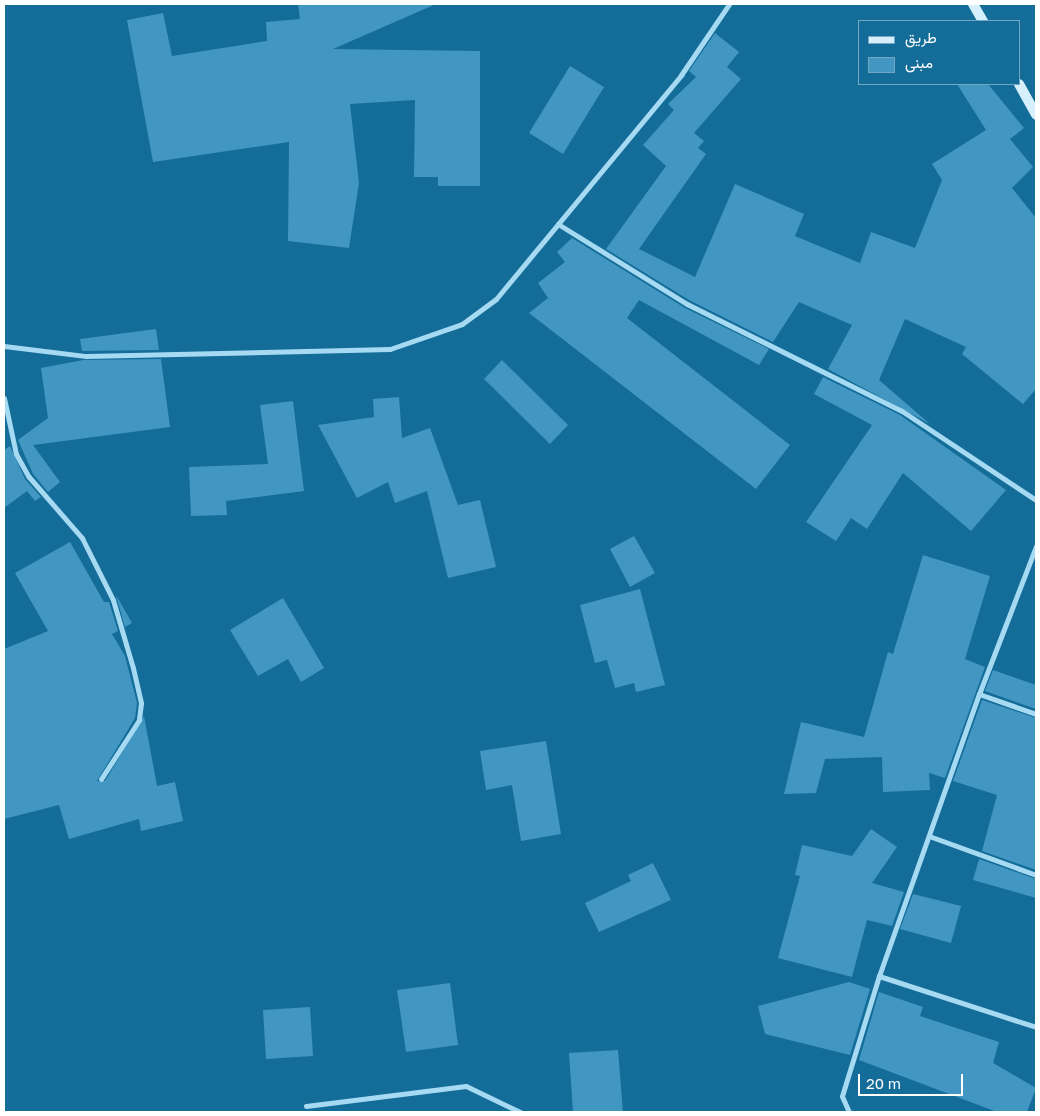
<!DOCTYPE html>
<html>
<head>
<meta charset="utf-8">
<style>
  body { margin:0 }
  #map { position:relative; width:1040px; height:1116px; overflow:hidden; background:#146c98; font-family:"Golos Text",Vazirmatn,sans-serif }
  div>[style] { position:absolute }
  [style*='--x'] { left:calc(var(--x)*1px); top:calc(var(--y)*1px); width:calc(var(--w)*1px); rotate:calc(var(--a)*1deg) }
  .building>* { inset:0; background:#4197c1 }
  .minor>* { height:5px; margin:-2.5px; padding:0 2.5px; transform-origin:2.5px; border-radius:2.5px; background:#a6daf3 }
  .secondary>* { height:10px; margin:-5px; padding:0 5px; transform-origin:5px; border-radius:5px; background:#d6effc }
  span { translate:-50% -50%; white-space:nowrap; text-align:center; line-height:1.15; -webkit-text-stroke:5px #146c98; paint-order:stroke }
  .frame { position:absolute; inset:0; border:5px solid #fff; pointer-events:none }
  .legend { position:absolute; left:858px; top:20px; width:162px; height:65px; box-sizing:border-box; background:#146c98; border:1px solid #72a7c1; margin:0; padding:6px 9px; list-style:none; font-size:15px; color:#fff }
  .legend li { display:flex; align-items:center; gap:10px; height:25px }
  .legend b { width:25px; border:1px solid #72a7c1 }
  .scale { position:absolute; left:858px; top:1074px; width:105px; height:22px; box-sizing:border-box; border:2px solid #fff; border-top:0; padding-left:6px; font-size:15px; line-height:18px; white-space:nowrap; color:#fff; -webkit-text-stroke:4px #146c98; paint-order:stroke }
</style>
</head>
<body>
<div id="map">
  <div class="building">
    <i style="clip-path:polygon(298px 4px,436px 4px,333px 49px,480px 51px,480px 186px,438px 186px,438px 177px,414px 177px,415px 100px,350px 104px,359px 183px,349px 248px,288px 241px,289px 142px,153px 162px,127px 20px,163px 13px,172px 56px,267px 41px,266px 22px,300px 19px)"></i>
    <i style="clip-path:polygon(715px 33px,739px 52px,727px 67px,741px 79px,694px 133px,704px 141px,698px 148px,706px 154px,639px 249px,695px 277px,735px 184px,804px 214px,795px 236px,860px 263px,871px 232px,915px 248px,942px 180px,932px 164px,986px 130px,957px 84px,988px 84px,1024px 128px,1010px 139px,1033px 167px,1012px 188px,1036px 218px,1036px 389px,1023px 404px,962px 354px,966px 347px,905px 319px,879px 380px,930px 424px,828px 369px,852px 325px,799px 302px,773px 342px,689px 300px,606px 249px,666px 166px,643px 145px,674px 110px,668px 104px,696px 77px,689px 71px)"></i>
    <i style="clip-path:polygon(570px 66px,604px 87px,563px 154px,529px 133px)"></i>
    <i style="clip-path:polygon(572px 238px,685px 308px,769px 349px,759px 365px,639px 300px,627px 318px,790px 445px,756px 489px,529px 313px,548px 298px,538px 283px,565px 262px,557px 252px)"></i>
    <i style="clip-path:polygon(156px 329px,159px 350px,82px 351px,80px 339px)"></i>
    <i style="clip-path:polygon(161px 359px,170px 427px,33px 445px,60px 482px,48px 492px,33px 474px,18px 440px,48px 418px,41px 368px,83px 360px)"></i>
    <i style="clip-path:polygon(502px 360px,568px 425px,550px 444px,484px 379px)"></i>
    <i style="clip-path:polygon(823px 377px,900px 415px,1006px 490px,971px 531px,903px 473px,867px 529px,851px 518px,836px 541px,806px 522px,872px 425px,814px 394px)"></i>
    <i style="clip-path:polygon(399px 397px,402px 438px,430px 428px,458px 505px,480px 500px,496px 567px,448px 578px,427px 491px,395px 503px,388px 482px,357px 498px,318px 425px,374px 417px,373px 399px)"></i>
    <i style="clip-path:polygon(293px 401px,304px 491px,226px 501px,227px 515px,191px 516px,189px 467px,268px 464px,260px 405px)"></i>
    <i style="clip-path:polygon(10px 446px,25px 479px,41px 497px,35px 501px,27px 491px,4px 508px,4px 450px)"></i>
    <i style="clip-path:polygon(634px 536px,655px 573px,630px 587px,610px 549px)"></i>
    <i style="clip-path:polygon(70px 542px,104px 602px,109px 602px,118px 631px,112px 634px,125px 656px,137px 703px,135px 718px,97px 781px,105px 781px,144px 716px,157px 786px,175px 782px,183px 821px,141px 831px,139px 819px,69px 839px,59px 805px,4px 819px,4px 649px,48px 631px,15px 573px)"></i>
    <i style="clip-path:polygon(923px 555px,990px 576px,965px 659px,985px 667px,945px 778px,929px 773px,930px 790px,883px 792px,882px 757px,825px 759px,816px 793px,784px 794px,801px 722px,864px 737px,888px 652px,893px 654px)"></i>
    <i style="clip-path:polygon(640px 589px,665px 685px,636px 692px,634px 683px,615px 688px,607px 660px,595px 663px,580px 605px)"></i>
    <i style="clip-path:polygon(116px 595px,132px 623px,125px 627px,117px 599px)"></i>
    <i style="clip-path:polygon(283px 598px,324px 668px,301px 682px,288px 659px,258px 676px,230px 630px)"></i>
    <i style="clip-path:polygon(993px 670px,1036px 685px,1036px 709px,985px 691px)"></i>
    <i style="clip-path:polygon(982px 700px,1036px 718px,1036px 870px,982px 851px,997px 795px,953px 781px)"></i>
    <i style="clip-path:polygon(546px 741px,561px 834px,521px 841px,512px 785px,486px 790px,480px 751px)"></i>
    <i style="clip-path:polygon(871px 829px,897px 847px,872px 883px,904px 892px,892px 926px,867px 920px,852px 977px,778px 958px,800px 876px,795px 875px,802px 845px,852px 856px)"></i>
    <i style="clip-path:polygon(979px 859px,1036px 879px,1036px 898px,973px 880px)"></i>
    <i style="clip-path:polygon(653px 863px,671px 900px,599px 932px,585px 903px,631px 881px,628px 875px)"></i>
    <i style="clip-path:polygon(913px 894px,961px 906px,951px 943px,900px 929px)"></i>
    <i style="clip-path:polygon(849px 982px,870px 989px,850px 1055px,765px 1034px,758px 1006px)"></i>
    <i style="clip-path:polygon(450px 983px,458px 1045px,406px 1052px,397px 990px)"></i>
    <i style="clip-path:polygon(879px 992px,923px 1007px,920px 1016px,999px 1042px,993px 1063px,1036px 1088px,1027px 1112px,997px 1112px,859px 1060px)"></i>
    <i style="clip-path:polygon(310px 1007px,313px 1056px,266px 1059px,263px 1010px)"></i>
    <i style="clip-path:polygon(618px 1050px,623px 1112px,573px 1112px,569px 1053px)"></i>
  </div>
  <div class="minor">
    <i style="--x:558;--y:224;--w:152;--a:31.8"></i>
    <i style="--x:687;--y:304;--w:240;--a:26.5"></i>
    <i style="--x:902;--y:411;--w:161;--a:33.6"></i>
    <i style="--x:4;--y:346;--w:83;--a:7"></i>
    <i style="--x:86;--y:356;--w:304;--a:-1.3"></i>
    <i style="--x:390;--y:349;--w:76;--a:-19.1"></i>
    <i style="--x:462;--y:324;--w:42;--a:-36.3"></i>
    <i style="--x:496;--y:299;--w:291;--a:-50.4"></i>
    <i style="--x:681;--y:75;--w:86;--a:-55.9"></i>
    <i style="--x:4;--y:398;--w:57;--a:77.9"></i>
    <i style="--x:16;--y:454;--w:26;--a:61"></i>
    <i style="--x:29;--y:477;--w:81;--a:49"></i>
    <i style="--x:82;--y:538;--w:69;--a:63.4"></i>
    <i style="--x:113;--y:600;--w:71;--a:73.6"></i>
    <i style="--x:133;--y:668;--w:36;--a:77"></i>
    <i style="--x:141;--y:703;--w:17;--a:97"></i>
    <i style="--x:139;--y:720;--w:70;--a:122.8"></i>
    <i style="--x:979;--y:694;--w:60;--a:19.3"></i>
    <i style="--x:929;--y:836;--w:114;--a:20"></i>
    <i style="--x:879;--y:976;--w:165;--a:18"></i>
    <i style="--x:306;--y:1106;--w:161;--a:-7.1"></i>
    <i style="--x:466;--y:1086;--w:60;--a:25.7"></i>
    <i style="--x:849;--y:1112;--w:17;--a:-114"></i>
    <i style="--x:842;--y:1096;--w:126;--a:-72.9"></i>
    <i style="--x:879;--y:976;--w:299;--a:-70.5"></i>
    <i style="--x:979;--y:694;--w:159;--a:-68.9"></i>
  </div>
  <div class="secondary">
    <i style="--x:973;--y:4;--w:20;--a:60"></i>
    <i style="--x:1019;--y:84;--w:35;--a:61"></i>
  </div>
  <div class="frame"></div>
  <ul class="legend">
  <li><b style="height:6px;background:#d6effc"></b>طريق</li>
  <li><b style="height:14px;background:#4197c1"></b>مبنى</li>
  </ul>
  <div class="scale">20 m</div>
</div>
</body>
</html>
